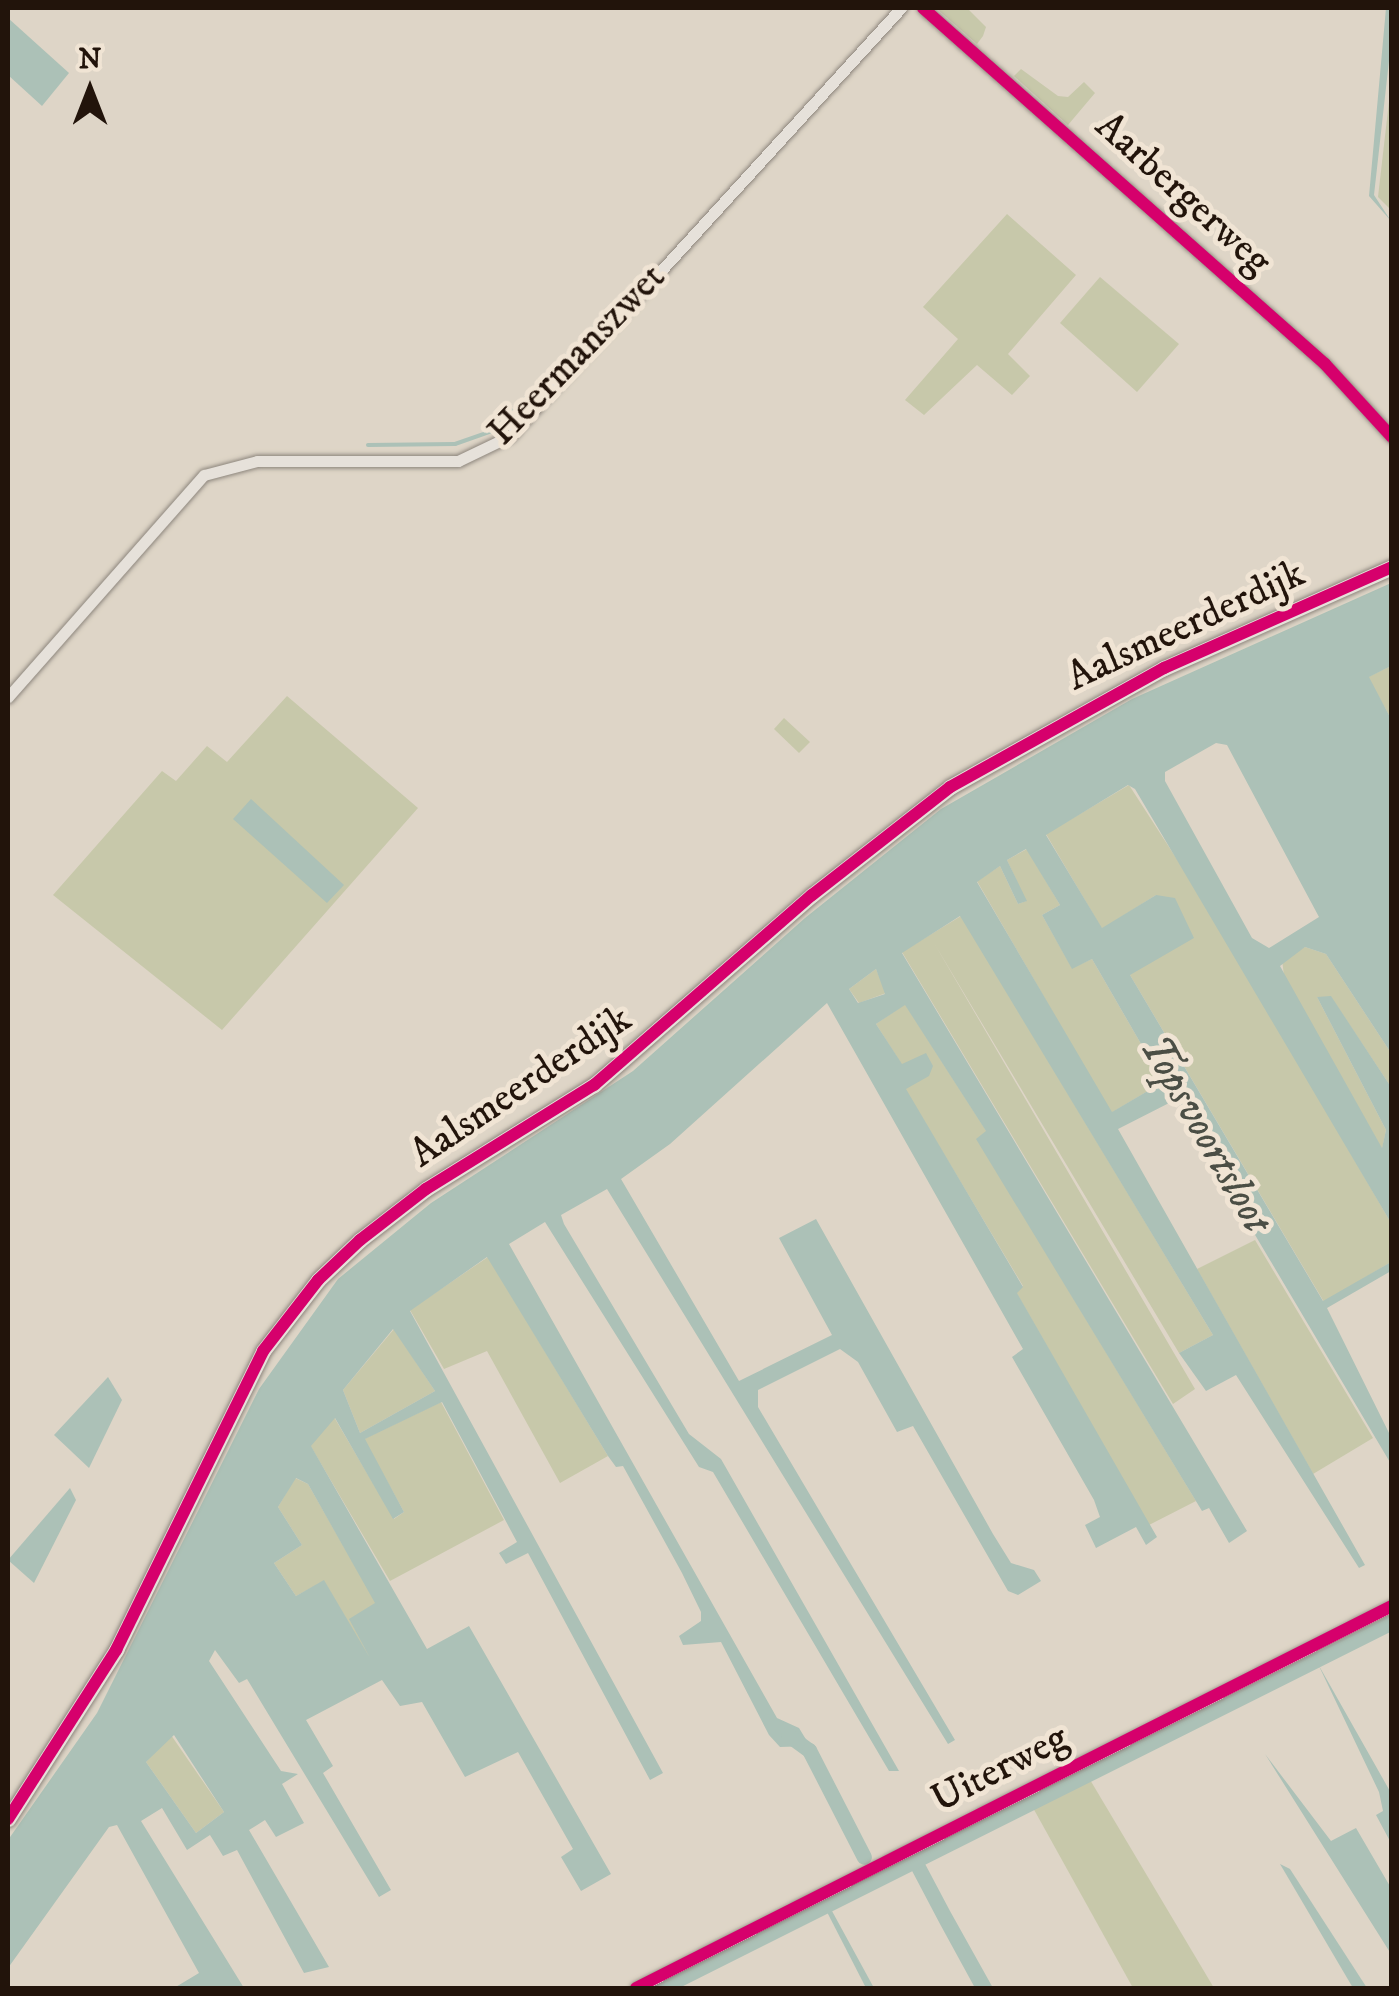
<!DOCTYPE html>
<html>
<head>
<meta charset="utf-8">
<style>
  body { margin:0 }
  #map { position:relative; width:1399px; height:1996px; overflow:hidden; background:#ded5c7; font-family:"IM FELL DW Pica",serif }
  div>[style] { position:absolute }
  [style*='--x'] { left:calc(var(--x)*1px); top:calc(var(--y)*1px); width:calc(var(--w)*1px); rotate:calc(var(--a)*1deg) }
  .green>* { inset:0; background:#c7c8aa }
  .water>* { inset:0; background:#acc1b7 }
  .stream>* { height:4px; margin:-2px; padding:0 2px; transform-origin:2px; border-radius:2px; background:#acc1b7 }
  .canal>* { height:15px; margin:-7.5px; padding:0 7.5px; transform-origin:7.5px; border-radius:7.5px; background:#acc1b7 }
  .roads { filter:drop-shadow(0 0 2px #8d867d) drop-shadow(0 0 2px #8d867d) }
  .street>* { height:11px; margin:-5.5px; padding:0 5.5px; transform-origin:5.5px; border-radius:5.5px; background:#e6e1da }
  .secondary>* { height:15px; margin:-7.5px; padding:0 7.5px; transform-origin:7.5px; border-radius:7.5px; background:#e6e1da }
  .cycleway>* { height:12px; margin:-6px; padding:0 6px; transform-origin:6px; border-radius:6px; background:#d6006c }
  span { translate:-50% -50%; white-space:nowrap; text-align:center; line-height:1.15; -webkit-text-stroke:10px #f0e4d4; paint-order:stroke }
  .street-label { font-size:40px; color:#22140b }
  .water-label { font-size:42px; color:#4b4e45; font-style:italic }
  .frame { position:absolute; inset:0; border:10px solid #22140b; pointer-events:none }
  .north { position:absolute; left:40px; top:40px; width:100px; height:100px; -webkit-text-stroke:8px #f0e4d4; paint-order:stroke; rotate:0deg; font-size:28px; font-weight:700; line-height:40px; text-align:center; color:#22140b }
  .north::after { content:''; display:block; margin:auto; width:35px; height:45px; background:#22140b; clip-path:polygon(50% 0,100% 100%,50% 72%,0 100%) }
</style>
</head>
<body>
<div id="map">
  <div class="green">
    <i style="clip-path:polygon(936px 8px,967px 8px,986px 27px,983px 36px,977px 44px)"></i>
    <i style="clip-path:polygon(1021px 69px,1058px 96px,1068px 97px,1084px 82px,1095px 93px,1068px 125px,1014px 76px)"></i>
    <i style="clip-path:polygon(1391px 84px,1391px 210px,1378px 197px)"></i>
    <i style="clip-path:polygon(1007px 214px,1076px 275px,1008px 354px,1030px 376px,1012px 395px,977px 365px,924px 415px,905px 400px,958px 339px,923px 307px)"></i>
    <i style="clip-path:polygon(1100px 277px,1179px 344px,1137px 392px,1060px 323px)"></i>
    <i style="clip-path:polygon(1391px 666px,1391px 719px,1368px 677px)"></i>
    <i style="clip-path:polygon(287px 696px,418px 808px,222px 1030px,53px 895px,162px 771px,176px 781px,207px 746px,227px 762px)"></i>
    <i style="clip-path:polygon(784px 718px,810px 742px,799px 753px,774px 729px)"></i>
    <i style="clip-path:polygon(1129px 785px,1209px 909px,1391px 1223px,1391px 1262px,1324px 1302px,1130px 975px,1156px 895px,1102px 929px,1046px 834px)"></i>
    <i style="clip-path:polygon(1027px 849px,1060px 905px,1042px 915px,1072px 968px,1092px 959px,1163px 1082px,1111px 1113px,977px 881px,1000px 866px,1018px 904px,1026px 901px,1007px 860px)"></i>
    <i style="clip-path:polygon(961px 916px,1213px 1335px,1179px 1353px,934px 943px,1195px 1389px,1173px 1404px,902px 952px)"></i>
    <i style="clip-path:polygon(1305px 947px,1326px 954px,1391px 1053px,1391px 1087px,1331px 997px,1317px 997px,1386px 1130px,1382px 1149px,1284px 976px,1282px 959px)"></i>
    <i style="clip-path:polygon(876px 969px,886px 993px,859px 1003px,849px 989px)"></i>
    <i style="clip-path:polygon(905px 1004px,987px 1132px,977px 1139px,1196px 1501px,1149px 1525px,1016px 1292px,1023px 1286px,905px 1089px,902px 1065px,876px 1024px)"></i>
    <i style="clip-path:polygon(1255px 1240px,1373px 1438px,1313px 1474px,1197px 1269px)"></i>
    <i style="clip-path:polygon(488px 1257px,608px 1456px,560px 1483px,487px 1351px,444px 1369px,410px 1310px)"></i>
    <i style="clip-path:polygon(394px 1329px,435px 1391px,360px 1433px,343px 1390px)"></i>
    <i style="clip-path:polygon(441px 1402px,504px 1520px,390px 1581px,310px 1445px,334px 1417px,394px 1519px,404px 1512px,364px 1439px)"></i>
    <i style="clip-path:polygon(295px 1478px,308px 1484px,376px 1603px,350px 1620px,383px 1681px,324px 1581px,296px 1596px,274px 1563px,302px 1545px,278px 1507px)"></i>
    <i style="clip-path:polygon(171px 1735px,224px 1812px,196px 1833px,146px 1762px)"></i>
    <i style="clip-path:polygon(1083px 1768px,1214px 1988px,1133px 1988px,1027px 1797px)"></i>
  </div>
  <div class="water">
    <i style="clip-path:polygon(1386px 8px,1391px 8px,1392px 34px,1374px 195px,1391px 221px,1369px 196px)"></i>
    <i style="clip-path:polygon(8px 18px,69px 73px,42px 106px,8px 75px)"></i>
    <i style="clip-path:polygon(evenodd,1391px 583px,1391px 666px,1369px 677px,1391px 719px,1391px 1053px,1326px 954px,1305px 947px,1280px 966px,1382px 1148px,1386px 1130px,1317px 997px,1331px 996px,1391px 1087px,1391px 1223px,1135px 789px,1128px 785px,1046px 835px,1102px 928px,1156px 895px,1175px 898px,1194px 938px,1130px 975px,1323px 1301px,1391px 1262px,1391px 1271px,1327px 1308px,1391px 1437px,1391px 1464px,1175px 1100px,1118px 1129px,1365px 1565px,1359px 1568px,1236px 1375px,1206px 1391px,1179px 1353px,1213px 1335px,960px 916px,902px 953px,1247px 1531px,1229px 1543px,1209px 1508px,1202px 1511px,976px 1139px,986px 1131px,905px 1005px,876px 1024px,902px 1064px,926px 1053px,933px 1066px,929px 1076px,906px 1089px,1023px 1287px,1017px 1293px,1157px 1537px,1146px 1545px,1136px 1527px,1096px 1548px,1085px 1525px,1100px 1517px,1094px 1500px,1012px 1357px,1023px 1349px,827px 1003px,670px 1144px,621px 1179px,739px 1381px,832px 1335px,779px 1238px,816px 1219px,993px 1534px,1011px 1563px,1034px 1570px,1041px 1581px,1018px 1595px,1008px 1591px,913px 1426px,897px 1432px,858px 1362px,840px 1349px,758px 1390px,758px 1407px,955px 1740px,948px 1744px,607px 1189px,561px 1215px,564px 1224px,689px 1434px,721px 1459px,899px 1771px,889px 1771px,713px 1472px,699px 1467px,545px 1222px,509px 1244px,777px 1718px,799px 1728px,810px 1746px,780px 1747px,769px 1735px,721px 1642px,683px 1645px,679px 1636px,701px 1621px,701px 1612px,682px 1573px,623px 1466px,616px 1467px,608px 1456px,487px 1257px,410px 1311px,663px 1773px,650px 1780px,528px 1553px,506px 1564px,499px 1553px,517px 1542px,442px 1402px,365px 1439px,404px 1512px,393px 1519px,335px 1418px,311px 1446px,427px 1649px,469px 1626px,611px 1874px,581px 1891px,561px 1857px,573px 1849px,518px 1752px,465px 1777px,422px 1702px,400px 1706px,382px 1680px,306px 1720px,333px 1766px,323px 1773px,391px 1890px,379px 1897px,247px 1679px,239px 1683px,215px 1650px,209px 1661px,281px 1771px,298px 1774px,282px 1784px,304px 1823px,276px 1837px,265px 1820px,249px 1830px,329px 1967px,304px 1973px,237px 1850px,223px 1856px,210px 1835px,187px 1850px,162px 1808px,141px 1821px,244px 1988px,174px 1988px,199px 1973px,117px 1825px,109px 1827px,8px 1968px,8px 1840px,97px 1713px,259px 1389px,338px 1279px,431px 1203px,633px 1071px,805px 918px,941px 809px,1132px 699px,1391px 583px,1216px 743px,1227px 745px,1319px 917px,1269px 948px,1252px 938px,1165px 781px,1165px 772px,1216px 743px,1391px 583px,1026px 849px,1060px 905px,1042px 915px,1072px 969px,1092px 959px,1163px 1082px,1112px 1112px,977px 882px,1000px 866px,1018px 904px,1027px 901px,1007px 860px,1026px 849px,1391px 583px,876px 969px,885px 994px,858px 1003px,849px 989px,876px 969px,1391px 583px,393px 1329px,435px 1391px,360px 1433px,343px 1390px,393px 1329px,1391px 583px,296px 1478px,308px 1484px,375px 1603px,349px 1619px,370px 1658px,324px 1580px,296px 1596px,274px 1563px,302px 1545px,278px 1507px,296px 1478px,1391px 583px,174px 1735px,224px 1812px,196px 1833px,146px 1762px,174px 1735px)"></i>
    <i style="clip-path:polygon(251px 799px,344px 885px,327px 903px,233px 819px)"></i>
    <i style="clip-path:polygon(108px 1377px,122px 1400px,89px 1468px,54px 1435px)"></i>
    <i style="clip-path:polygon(70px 1488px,76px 1500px,34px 1583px,8px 1560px)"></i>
    <i style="clip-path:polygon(1318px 1664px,1391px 1793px,1391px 1843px,1376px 1815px,1383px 1811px,1379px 1792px)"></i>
    <i style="clip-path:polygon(1265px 1754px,1331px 1841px,1356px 1828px,1391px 1888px,1391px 1954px)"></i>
    <i style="clip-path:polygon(923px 1860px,950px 1911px,993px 1988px,975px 1988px,940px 1924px,910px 1867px)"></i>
    <i style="clip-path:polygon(1280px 1864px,1290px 1869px,1367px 1988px,1353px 1988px)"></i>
    <i style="clip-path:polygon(832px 1911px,874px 1988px,866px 1988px,827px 1912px)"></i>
  </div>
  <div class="stream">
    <i style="--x:368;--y:445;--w:87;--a:-0.7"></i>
    <i style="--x:455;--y:444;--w:42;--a:-19.3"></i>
    <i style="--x:495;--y:430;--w:179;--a:-46.1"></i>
  </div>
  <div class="canal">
    <i style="--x:788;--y:1735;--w:26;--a:36"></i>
    <i style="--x:809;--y:1750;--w:120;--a:62.8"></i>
    <i style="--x:661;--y:1988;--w:818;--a:-26.6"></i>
  </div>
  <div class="roads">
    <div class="street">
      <i style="--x:923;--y:8;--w:537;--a:41.53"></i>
      <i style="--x:1325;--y:364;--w:99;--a:47.5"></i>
      <i style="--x:8;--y:697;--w:296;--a:-48.6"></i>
      <i style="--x:204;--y:475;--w:55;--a:-14.8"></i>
      <i style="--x:257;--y:461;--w:201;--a:0"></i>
      <i style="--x:458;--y:461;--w:58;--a:-25.7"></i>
      <i style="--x:510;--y:436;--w:580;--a:-47.59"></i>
      <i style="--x:636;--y:1988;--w:847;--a:-26.81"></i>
    </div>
    <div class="secondary">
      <i style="--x:8;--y:1819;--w:201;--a:-57.4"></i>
      <i style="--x:116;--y:1650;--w:333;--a:-63.8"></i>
      <i style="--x:263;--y:1351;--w:90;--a:-52.2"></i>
      <i style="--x:318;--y:1280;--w:58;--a:-43.6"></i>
      <i style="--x:360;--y:1240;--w:83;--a:-37.7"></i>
      <i style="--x:426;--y:1189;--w:198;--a:-31.8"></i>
      <i style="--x:594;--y:1085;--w:289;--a:-41.1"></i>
      <i style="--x:812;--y:895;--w:175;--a:-38"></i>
      <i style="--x:950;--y:787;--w:245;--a:-29.1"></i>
      <i style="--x:1164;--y:668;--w:249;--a:-23.9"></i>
    </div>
  </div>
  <div class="cycleway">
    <i style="--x:923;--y:8;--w:537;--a:41.53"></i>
    <i style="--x:1325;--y:364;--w:99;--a:47.5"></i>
    <i style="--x:8;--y:1819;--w:201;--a:-57.4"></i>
    <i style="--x:116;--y:1650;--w:333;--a:-63.8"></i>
    <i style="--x:263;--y:1351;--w:90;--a:-52.2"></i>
    <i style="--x:318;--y:1280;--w:58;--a:-43.6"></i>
    <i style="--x:360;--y:1240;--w:83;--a:-37.7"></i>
    <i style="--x:426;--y:1189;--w:198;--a:-31.8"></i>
    <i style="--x:594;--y:1085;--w:289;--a:-41.1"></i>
    <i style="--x:812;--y:895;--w:175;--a:-38"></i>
    <i style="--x:950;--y:787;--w:245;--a:-29.1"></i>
    <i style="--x:1164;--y:668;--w:249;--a:-23.9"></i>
    <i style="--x:636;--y:1988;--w:847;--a:-26.81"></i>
  </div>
  <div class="street-label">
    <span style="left:1183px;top:194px;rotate:42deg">Aarbergerweg</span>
    <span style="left:577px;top:355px;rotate:-46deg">Heermanszwet</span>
    <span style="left:1186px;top:626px;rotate:-25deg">Aalsmeerderdijk</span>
    <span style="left:521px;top:1087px;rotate:-34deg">Aalsmeerderdijk</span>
    <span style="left:1000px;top:1769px;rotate:-27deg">Uiterweg</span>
  </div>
  <div class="water-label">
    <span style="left:1205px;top:1134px;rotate:60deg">Topsvoortsloot</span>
  </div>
  <div class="frame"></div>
  <div class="north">N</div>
</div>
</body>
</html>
